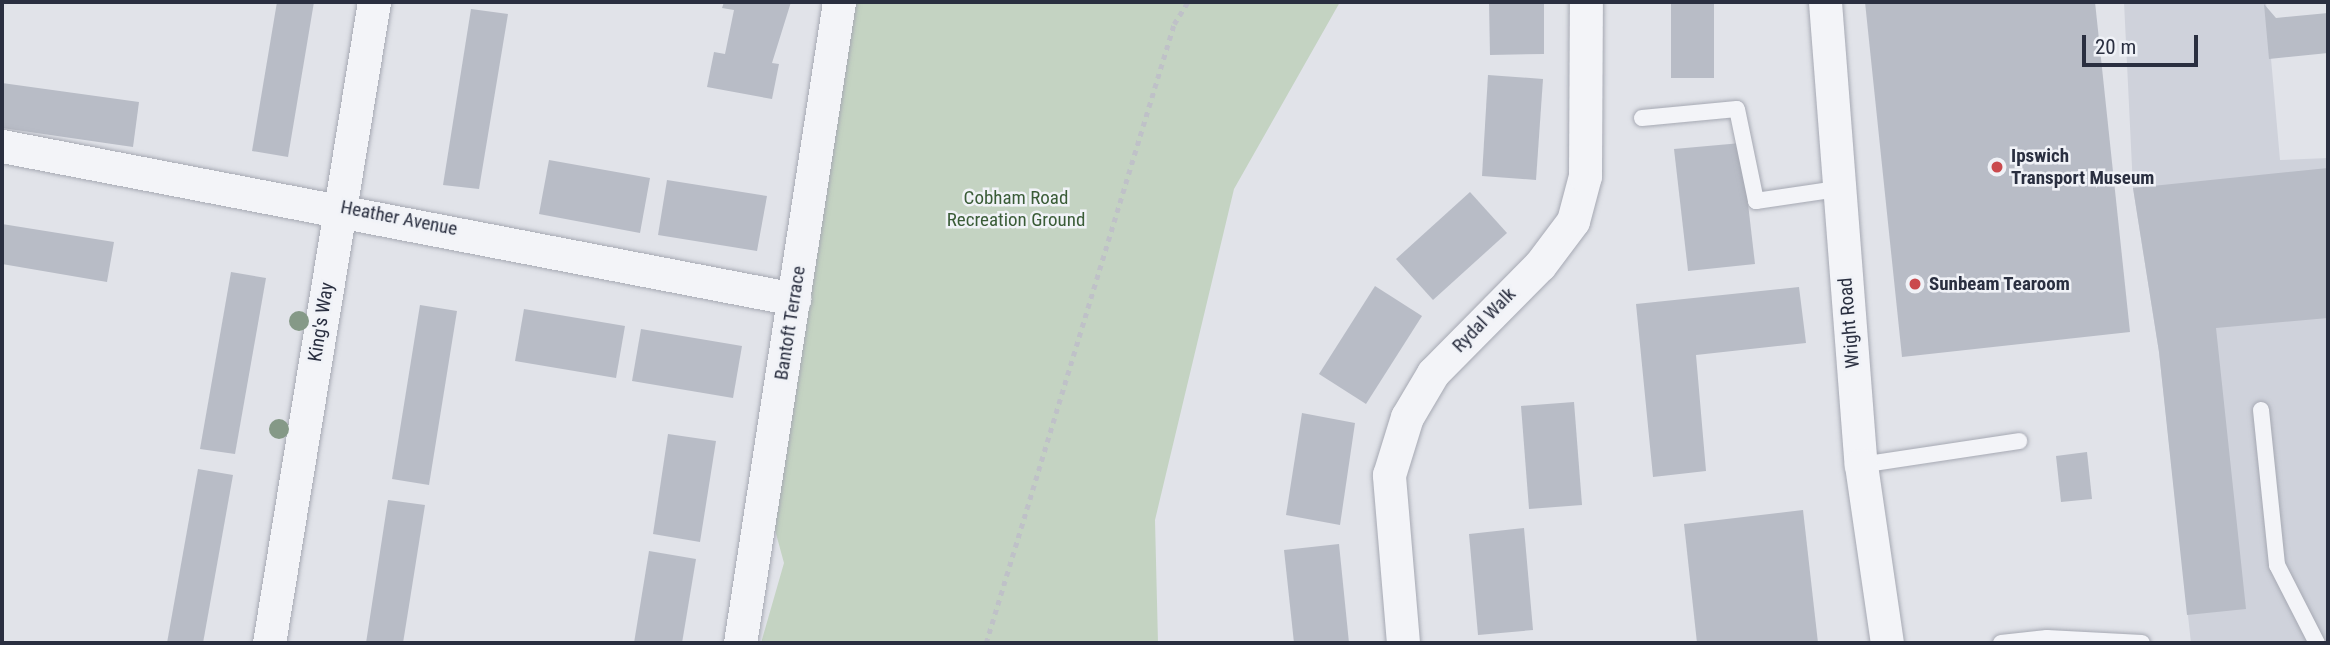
<!DOCTYPE html>
<html>
<head>
<meta charset="utf-8">
<style>
  body { margin:0 }
  #map { position:relative; width:2330px; height:645px; overflow:hidden; background:#e1e3e9; font-family:"Roboto Condensed",sans-serif }
  div>[style] { position:absolute }
  [style*='--x'] { left:calc(var(--x)*1px); top:calc(var(--y)*1px); width:calc(var(--w)*1px); rotate:calc(var(--a)*1deg) }
  .built>* { inset:0; background:#cfd2db }
  .green>* { inset:0; background:#c4d3c2 }
  .building>* { inset:0; background:#b8bcc6 }
  .path>* { height:4.5px; margin-top:-2.25px; transform-origin:0; background:repeating-linear-gradient(90deg,#bfc1c8 0 5px,transparent 0 10px) }
  .roads { filter:drop-shadow(0 0 2px #a6a9b3) drop-shadow(0 0 2px #a6a9b3) }
  .lane>* { height:16px; margin:-8px; padding:0 8px; transform-origin:8px; border-radius:8px; background:#f3f4f8 }
  .street>* { height:33px; margin:-16.5px; padding:0 16.5px; transform-origin:16.5px; border-radius:16.5px; background:#f3f4f8 }
  .trees>* { width:20px; height:20px; margin:-10px; border-radius:50%; background:#859987 }
  .dots>* { width:19px; height:19px; translate:-50% -50%; box-sizing:border-box; border:4px solid #f0f2f7; border-radius:50% }
  span { translate:-50% -50%; white-space:nowrap; text-align:center; line-height:1.15; -webkit-text-stroke:5px #f0f2f7; paint-order:stroke }
  .poi-label { font-size:19px; color:#2a2f40; font-weight:700 }
  .left { translate:0 -50%; text-align:left }
  .park-label { font-size:19px; color:#3a5c37 }
  .street-label { font-size:19px; color:#2a2f40 }
  .frame { position:absolute; inset:0; border:4px solid #2a2f40; pointer-events:none }
  .scale { position:absolute; left:2082px; top:35px; width:116px; height:32px; box-sizing:border-box; border:4px solid #2a2f40; border-top:0; padding-left:9px; font-size:21px; line-height:24px; white-space:nowrap; color:#2a2f40; -webkit-text-stroke:5px #f0f2f7; paint-order:stroke }
</style>
</head>
<body>
<div id="map">
  <div class="built">
    <i style="clip-path:polygon(2124px 2px,2266px 2px,2280px 160px,2328px 158px,2328px 643px,2191px 643px,2159px 352px,2133px 188px)"></i>
  </div>
  <div class="green">
    <i style="clip-path:polygon(839px 2px,1340px 2px,1234px 189px,1155px 520px,1158px 643px,761px 643px,784px 563px,772px 519px)"></i>
  </div>
  <div class="building">
    <i style="clip-path:polygon(277px 2px,314px 2px,288px 157px,252px 151px)"></i>
    <i style="clip-path:polygon(724px 2px,791px 2px,772px 63px,779px 64px,772px 99px,707px 87px,714px 52px,725px 54px,734px 10px,722px 8px)"></i>
    <i style="clip-path:polygon(1489px 2px,1544px 2px,1544px 54px,1490px 55px)"></i>
    <i style="clip-path:polygon(1671px 2px,1714px 2px,1714px 78px,1671px 78px)"></i>
    <i style="clip-path:polygon(1865px 2px,2095px 2px,2130px 332px,1902px 357px)"></i>
    <i style="clip-path:polygon(2264px 4px,2276px 18px,2328px 13px,2328px 53px,2269px 59px)"></i>
    <i style="clip-path:polygon(471px 9px,508px 14px,479px 189px,443px 185px)"></i>
    <i style="clip-path:polygon(1488px 75px,1543px 79px,1536px 180px,1482px 176px)"></i>
    <i style="clip-path:polygon(2px 83px,139px 102px,133px 147px,2px 128px)"></i>
    <i style="clip-path:polygon(1741px 143px,1755px 264px,1688px 271px,1674px 149px)"></i>
    <i style="clip-path:polygon(549px 160px,650px 178px,640px 233px,539px 214px)"></i>
    <i style="clip-path:polygon(2328px 168px,2328px 318px,2216px 328px,2246px 609px,2187px 615px,2159px 352px,2133px 188px)"></i>
    <i style="clip-path:polygon(667px 180px,767px 196px,757px 251px,658px 235px)"></i>
    <i style="clip-path:polygon(1470px 192px,1507px 233px,1433px 300px,1396px 259px)"></i>
    <i style="clip-path:polygon(2px 224px,114px 242px,107px 282px,2px 264px)"></i>
    <i style="clip-path:polygon(231px 272px,266px 278px,235px 454px,200px 449px)"></i>
    <i style="clip-path:polygon(1375px 286px,1422px 316px,1366px 404px,1319px 374px)"></i>
    <i style="clip-path:polygon(1799px 287px,1806px 343px,1696px 355px,1706px 471px,1653px 477px,1636px 304px)"></i>
    <i style="clip-path:polygon(420px 305px,457px 311px,429px 485px,392px 479px)"></i>
    <i style="clip-path:polygon(524px 309px,625px 326px,616px 378px,515px 361px)"></i>
    <i style="clip-path:polygon(641px 329px,742px 346px,733px 398px,632px 381px)"></i>
    <i style="clip-path:polygon(1574px 402px,1582px 505px,1529px 509px,1521px 406px)"></i>
    <i style="clip-path:polygon(1302px 413px,1355px 423px,1340px 525px,1286px 515px)"></i>
    <i style="clip-path:polygon(668px 434px,716px 441px,700px 542px,653px 534px)"></i>
    <i style="clip-path:polygon(2087px 452px,2092px 499px,2061px 502px,2056px 456px)"></i>
    <i style="clip-path:polygon(198px 469px,233px 475px,203px 643px,167px 643px)"></i>
    <i style="clip-path:polygon(388px 500px,425px 505px,411px 593px,403px 643px,366px 643px)"></i>
    <i style="clip-path:polygon(1803px 510px,1818px 643px,1697px 643px,1684px 524px)"></i>
    <i style="clip-path:polygon(1524px 528px,1533px 630px,1478px 635px,1469px 534px)"></i>
    <i style="clip-path:polygon(1339px 544px,1349px 643px,1294px 643px,1284px 550px)"></i>
    <i style="clip-path:polygon(649px 551px,696px 559px,682px 643px,634px 643px)"></i>
  </div>
  <div class="path">
    <i style="--x:986;--y:643;--w:647;--a:-73.11"></i>
    <i style="--x:1174;--y:24;--w:26;--a:-58"></i>
  </div>
  <div class="roads">
    <div class="lane">
      <i style="--x:1642;--y:118;--w:95;--a:-5.4"></i>
      <i style="--x:1737;--y:109;--w:94;--a:78.3"></i>
      <i style="--x:1756;--y:201;--w:82;--a:-8.4"></i>
      <i style="--x:2261;--y:410;--w:156;--a:84.1"></i>
      <i style="--x:2277;--y:565;--w:88;--a:62.9"></i>
      <i style="--x:1861;--y:465;--w:160;--a:-8.6"></i>
      <i style="--x:2001;--y:643;--w:46;--a:-6.2"></i>
      <i style="--x:2047;--y:638;--w:95;--a:3"></i>
    </div>
    <div class="street">
      <i style="--x:1825;--y:2;--w:464;--a:85.6"></i>
      <i style="--x:1861;--y:465;--w:180;--a:81.7"></i>
      <i style="--x:2;--y:146;--w:807;--a:10.93"></i>
      <i style="--x:269;--y:643;--w:650;--a:-80.7"></i>
      <i style="--x:740;--y:643;--w:649;--a:-81.22"></i>
      <i style="--x:1403;--y:643;--w:169;--a:-94.8"></i>
      <i style="--x:1389;--y:475;--w:61;--a:-72.8"></i>
      <i style="--x:1407;--y:417;--w:51;--a:-59.4"></i>
      <i style="--x:1433;--y:373;--w:152;--a:-45.3"></i>
      <i style="--x:1540;--y:265;--w:55;--a:-53.1"></i>
      <i style="--x:1573;--y:221;--w:47;--a:-75.1"></i>
      <i style="--x:1585;--y:176;--w:174;--a:-89.7"></i>
    </div>
  </div>
  <div class="trees">
    <i style="left:299px;top:321px"></i>
    <i style="left:279px;top:429px"></i>
  </div>
  <div class="dots">
    <i style="left:1997px;top:167px;background:#ca4a4e"></i>
    <i style="left:1915px;top:284px;background:#ca4a4e"></i>
  </div>
  <div class="poi-label">
    <span class="left" style="left:2011px;top:167px">Ipswich<br>Transport Museum</span>
    <span class="left" style="left:1929px;top:284px">Sunbeam Tearoom</span>
  </div>
  <div class="park-label">
    <span style="left:1016px;top:209px">Cobham Road<br>Recreation Ground</span>
  </div>
  <div class="street-label">
    <span style="left:399px;top:218px;rotate:11deg">Heather Avenue</span>
    <span style="left:1484px;top:320px;rotate:-46deg">Rydal Walk</span>
    <span style="left:321px;top:322px;rotate:-81deg">King's Way</span>
    <span style="left:790px;top:323px;rotate:-81deg">Bantoft Terrace</span>
    <span style="left:1849px;top:323px;rotate:-95deg">Wright Road</span>
  </div>
  <div class="frame"></div>
  <div class="scale">20 m</div>
</div>
</body>
</html>
